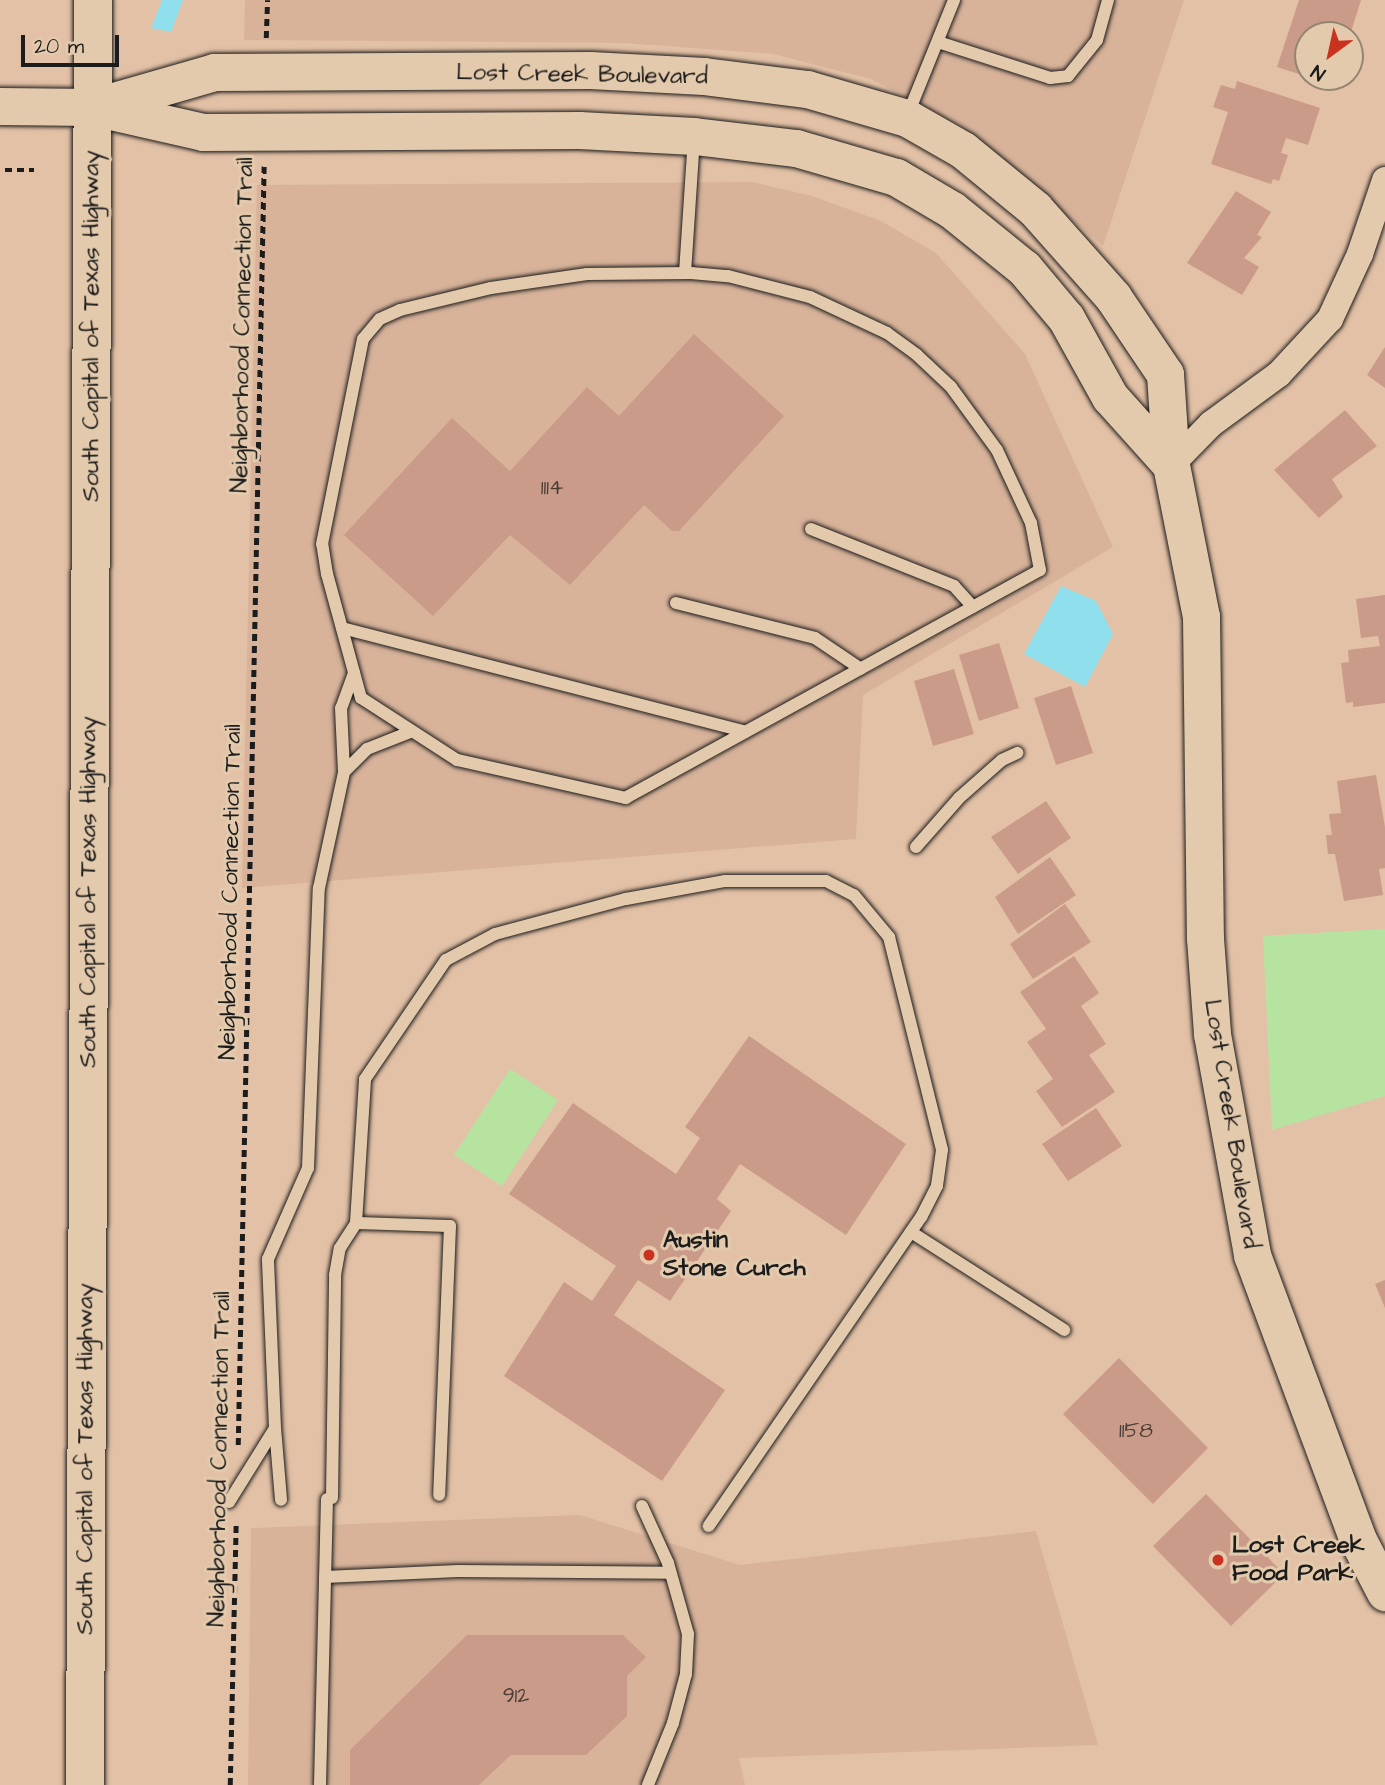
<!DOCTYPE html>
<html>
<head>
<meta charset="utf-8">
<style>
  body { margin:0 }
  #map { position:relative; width:1385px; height:1785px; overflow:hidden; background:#e3c1a6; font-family:"Architects Daughter",sans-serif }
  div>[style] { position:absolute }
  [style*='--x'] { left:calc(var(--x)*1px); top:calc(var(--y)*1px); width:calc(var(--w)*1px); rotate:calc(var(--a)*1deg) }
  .built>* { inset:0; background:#d8b39a }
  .green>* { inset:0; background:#b7e3a0 }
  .water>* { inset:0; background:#8edeeb }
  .building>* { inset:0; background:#ca9b88 }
  .path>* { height:4.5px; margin-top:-2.25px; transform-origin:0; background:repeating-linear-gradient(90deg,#1c1c1c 0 7px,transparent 0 12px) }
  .roads { filter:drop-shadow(0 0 2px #1c1c1c) drop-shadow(0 0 2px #1c1c1c) }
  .lane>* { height:12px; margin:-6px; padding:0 6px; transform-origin:6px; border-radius:6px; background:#e4caac }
  .street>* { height:26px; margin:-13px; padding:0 13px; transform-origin:13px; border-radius:13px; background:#e4caac }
  .secondary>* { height:37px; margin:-18.5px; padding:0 18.5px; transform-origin:18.5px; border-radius:18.5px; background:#e4caac }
  .highway>* { height:38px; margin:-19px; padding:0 19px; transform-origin:19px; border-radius:19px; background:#e4caac }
  .dots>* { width:19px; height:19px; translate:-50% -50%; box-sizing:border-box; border:4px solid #e4caac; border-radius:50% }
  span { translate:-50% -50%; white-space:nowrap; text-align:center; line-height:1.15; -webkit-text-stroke:6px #e4caac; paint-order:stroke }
  .number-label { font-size:21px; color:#483c37 }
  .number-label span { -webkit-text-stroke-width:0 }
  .street-label { font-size:24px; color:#1c1c1c }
  .poi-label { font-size:24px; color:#1c1c1c; font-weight:700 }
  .left { translate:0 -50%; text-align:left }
  .north { position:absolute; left:1294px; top:21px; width:70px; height:70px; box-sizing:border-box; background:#e4caac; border:2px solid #948472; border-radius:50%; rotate:213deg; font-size:19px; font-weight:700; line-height:28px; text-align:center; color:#1c1c1c }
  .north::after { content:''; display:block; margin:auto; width:24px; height:32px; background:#c8321e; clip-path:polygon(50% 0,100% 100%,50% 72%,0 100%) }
  .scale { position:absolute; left:21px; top:35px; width:98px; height:32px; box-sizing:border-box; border:4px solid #1c1c1c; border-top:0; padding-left:9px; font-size:21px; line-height:24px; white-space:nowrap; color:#1c1c1c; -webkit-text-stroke:5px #e4caac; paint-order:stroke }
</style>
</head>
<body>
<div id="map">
  <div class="built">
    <i style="clip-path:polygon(245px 0,1184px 0,1103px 246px,961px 126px,871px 79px,773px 54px,623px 43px,244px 40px)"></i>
    <i style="clip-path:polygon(753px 182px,812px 196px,881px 221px,936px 253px,1025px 354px,1113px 547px,863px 695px,856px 839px,242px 888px,257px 185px)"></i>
    <i style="clip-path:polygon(580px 1515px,740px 1565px,1036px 1531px,1098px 1745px,739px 1758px,745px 1785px,248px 1785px,251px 1528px)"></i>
  </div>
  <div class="green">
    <i style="clip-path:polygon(1385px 929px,1385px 1096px,1272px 1130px,1263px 936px)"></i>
    <i style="clip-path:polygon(510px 1069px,558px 1100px,502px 1186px,454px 1155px)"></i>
  </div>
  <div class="water">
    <i style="clip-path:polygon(162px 0,183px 0,171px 32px,151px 28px)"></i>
    <i style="clip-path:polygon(1061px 586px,1096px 601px,1113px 634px,1085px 687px,1024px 654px)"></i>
  </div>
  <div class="building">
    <i style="clip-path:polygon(1299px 0,1361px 0,1350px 35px,1335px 31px,1334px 35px,1308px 35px,1308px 77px,1277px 67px)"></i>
    <i style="clip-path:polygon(1237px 81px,1320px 108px,1308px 145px,1286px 138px,1281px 153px,1288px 155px,1279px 181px,1273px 179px,1271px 184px,1211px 164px,1228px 112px,1213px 107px,1221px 85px,1235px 89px)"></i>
    <i style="clip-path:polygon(1236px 191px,1271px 212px,1257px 235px,1262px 237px,1244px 258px,1259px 267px,1242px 295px,1187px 263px)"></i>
    <i style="clip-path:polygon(694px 334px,784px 416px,679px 531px,672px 531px,644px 505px,570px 585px,510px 535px,433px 616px,344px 535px,452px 418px,510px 471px,587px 387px,619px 416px)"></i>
    <i style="clip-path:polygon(1385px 347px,1385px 388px,1367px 375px)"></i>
    <i style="clip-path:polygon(1345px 410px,1377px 446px,1332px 479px,1343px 497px,1319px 518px,1274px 470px)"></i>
    <i style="clip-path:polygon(1385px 595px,1385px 703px,1353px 707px,1353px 702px,1346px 703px,1341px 663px,1349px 662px,1348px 650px,1380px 646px,1378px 636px,1361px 638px,1356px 599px)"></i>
    <i style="clip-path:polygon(999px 643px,1019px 708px,979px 721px,959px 655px)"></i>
    <i style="clip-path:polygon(954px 669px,974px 734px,933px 746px,914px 681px)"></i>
    <i style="clip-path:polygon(1071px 686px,1093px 753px,1056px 765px,1034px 698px)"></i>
    <i style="clip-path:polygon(1376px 775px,1385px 827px,1385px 868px,1379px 869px,1383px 895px,1344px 901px,1335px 854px,1328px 854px,1326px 835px,1332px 835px,1329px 814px,1341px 813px,1337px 781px)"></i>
    <i style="clip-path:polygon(1046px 801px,1071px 838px,1018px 874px,991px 837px)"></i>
    <i style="clip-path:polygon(1050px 857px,1076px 895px,1018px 934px,995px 897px)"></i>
    <i style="clip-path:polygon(1065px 904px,1091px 942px,1033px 979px,1010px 944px)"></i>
    <i style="clip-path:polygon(1074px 956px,1099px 993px,1081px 1006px,1106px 1044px,1089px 1055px,1115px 1092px,1062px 1127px,1036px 1091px,1053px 1079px,1027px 1042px,1046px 1029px,1020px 992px)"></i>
    <i style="clip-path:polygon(749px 1036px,906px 1144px,846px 1235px,740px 1164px,717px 1199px,731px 1211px,670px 1301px,638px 1280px,614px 1315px,725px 1390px,662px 1481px,504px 1376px,564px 1282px,592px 1301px,616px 1266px,509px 1194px,573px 1103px,676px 1174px,700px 1138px,685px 1127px)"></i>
    <i style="clip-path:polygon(1096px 1108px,1122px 1146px,1068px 1181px,1042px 1144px)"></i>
    <i style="clip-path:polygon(1385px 1280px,1385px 1308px,1375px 1284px)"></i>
    <i style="clip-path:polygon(1119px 1358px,1208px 1448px,1153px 1504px,1063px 1414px)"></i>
    <i style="clip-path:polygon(1206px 1494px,1284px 1574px,1231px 1626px,1153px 1546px)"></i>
    <i style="clip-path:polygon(467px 1635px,623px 1635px,646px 1657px,627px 1676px,627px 1716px,586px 1755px,511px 1755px,479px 1785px,350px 1785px,350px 1750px)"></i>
  </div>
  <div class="path">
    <i style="--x:266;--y:38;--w:38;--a:-88"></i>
    <i style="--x:5;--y:170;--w:29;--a:0"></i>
    <i style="--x:238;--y:1445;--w:1279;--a:-88.84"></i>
    <i style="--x:230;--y:1785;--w:262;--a:-88.7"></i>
  </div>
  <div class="roads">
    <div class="lane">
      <i style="--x:938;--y:42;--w:118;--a:17.8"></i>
      <i style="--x:1050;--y:78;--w:18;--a:-6"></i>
      <i style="--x:1068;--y:76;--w:46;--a:-51.1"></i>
      <i style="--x:1097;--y:40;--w:41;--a:-74.6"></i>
      <i style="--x:908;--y:114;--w:123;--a:-68"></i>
      <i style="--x:685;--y:273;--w:136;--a:-86.2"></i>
      <i style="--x:691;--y:273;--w:37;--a:5"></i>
      <i style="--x:728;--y:276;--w:85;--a:14.4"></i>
      <i style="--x:810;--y:297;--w:85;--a:25.1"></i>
      <i style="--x:887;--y:333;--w:37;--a:36"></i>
      <i style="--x:917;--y:355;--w:47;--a:43.3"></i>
      <i style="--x:951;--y:387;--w:78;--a:53.9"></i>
      <i style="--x:997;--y:450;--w:81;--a:65"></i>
      <i style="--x:1031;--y:523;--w:48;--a:79.2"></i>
      <i style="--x:1040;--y:570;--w:473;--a:151.2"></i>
      <i style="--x:626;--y:798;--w:173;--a:-167.3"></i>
      <i style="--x:457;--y:760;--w:114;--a:-147.1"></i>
      <i style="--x:361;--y:698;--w:129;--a:-105.3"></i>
      <i style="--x:327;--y:574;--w:30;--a:-99"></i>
      <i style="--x:322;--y:544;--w:209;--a:-78.7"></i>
      <i style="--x:363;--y:339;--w:26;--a:-50"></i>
      <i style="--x:380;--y:319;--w:22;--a:-24"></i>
      <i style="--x:400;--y:310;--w:94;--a:-13.6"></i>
      <i style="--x:491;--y:288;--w:97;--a:-8.3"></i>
      <i style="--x:587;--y:274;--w:104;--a:-0.6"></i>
      <i style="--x:811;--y:529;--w:154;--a:21.7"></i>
      <i style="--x:954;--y:586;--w:28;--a:48"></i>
      <i style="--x:676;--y:603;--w:143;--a:14.1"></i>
      <i style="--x:815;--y:638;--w:55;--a:34"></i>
      <i style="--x:342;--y:628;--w:417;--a:14.4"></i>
      <i style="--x:354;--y:673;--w:37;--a:110"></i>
      <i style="--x:341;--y:708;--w:64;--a:87.3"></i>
      <i style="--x:344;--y:772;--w:33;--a:-45"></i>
      <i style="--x:367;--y:749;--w:46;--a:-21.6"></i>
      <i style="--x:916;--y:847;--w:65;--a:-48.7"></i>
      <i style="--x:959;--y:798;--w:57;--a:-41.5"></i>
      <i style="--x:1002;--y:760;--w:17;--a:-25"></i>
      <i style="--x:356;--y:1223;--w:94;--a:1.8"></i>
      <i style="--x:450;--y:1226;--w:269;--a:92.3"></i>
      <i style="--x:911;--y:1232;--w:182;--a:32.6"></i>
      <i style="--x:275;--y:1428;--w:169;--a:-92.4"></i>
      <i style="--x:268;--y:1259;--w:99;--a:-66.3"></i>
      <i style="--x:308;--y:1168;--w:280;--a:-87.8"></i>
      <i style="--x:319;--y:888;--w:119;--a:-77.8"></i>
      <i style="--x:332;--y:1498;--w:223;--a:-89.2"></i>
      <i style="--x:335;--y:1275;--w:27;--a:-80"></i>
      <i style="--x:340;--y:1248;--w:30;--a:-57"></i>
      <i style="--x:356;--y:1223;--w:144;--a:-86.4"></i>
      <i style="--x:365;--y:1079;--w:144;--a:-55.8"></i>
      <i style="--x:446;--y:960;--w:55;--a:-28"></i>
      <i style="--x:495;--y:934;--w:136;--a:-15"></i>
      <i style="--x:626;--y:899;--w:101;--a:-10.3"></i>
      <i style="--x:725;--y:881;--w:101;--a:0"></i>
      <i style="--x:826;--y:881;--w:31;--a:27"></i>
      <i style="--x:854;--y:895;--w:55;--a:50.2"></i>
      <i style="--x:889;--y:937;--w:219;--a:76"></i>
      <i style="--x:942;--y:1150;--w:36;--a:98"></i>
      <i style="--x:937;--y:1186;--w:35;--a:117"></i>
      <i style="--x:921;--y:1217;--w:375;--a:124.5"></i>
      <i style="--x:229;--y:1502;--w:87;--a:-58.1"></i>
      <i style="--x:275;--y:1428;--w:72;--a:85.2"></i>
      <i style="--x:642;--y:1506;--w:63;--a:65.5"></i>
      <i style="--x:668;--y:1563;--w:74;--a:74.3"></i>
      <i style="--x:688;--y:1634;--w:40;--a:92.9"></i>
      <i style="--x:686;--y:1674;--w:51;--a:104.9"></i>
      <i style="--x:673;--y:1723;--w:67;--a:112"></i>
      <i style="--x:325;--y:1577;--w:133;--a:-2.6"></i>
      <i style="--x:458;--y:1571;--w:212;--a:0.5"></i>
      <i style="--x:320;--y:1785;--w:286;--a:-88.6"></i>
    </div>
    <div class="street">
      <i style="--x:1171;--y:465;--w:57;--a:-45.7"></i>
      <i style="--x:1211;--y:424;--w:84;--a:-36.3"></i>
      <i style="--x:1279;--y:374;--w:75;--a:-47.2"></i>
      <i style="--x:1330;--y:319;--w:72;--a:-65.2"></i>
      <i style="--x:1360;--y:254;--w:78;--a:-71.3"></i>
    </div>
    <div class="secondary">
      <i style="--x:0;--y:106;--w:93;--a:0.6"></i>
      <i style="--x:93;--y:107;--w:113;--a:12.8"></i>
      <i style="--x:203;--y:132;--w:376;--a:-0.3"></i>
      <i style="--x:579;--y:130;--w:115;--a:3"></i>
      <i style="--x:694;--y:136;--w:103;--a:6.7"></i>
      <i style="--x:796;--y:148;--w:104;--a:16.2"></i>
      <i style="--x:896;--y:177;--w:65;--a:30.5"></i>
      <i style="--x:952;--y:210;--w:92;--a:38.9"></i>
      <i style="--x:1024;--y:268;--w:65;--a:50"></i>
      <i style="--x:1066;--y:318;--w:90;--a:60.9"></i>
      <i style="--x:1110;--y:397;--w:91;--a:48.1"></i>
      <i style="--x:93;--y:107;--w:126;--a:-16.1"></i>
      <i style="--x:214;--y:72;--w:376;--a:-0.3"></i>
      <i style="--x:590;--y:70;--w:114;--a:3"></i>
      <i style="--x:704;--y:76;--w:104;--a:7.2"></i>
      <i style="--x:807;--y:89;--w:104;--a:16.2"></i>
      <i style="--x:907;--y:118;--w:64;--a:29.7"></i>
      <i style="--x:963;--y:150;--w:93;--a:39.3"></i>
      <i style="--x:1035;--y:209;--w:118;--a:48.4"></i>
      <i style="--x:1113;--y:297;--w:93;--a:56"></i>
      <i style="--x:1165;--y:374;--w:91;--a:86.2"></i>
      <i style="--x:1171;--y:465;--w:154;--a:78.8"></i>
      <i style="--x:1201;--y:616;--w:322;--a:89.3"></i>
      <i style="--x:1205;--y:938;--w:96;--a:85.8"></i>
      <i style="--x:1212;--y:1034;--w:225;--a:79.7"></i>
      <i style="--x:1252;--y:1255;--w:304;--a:69.6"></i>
      <i style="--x:1358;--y:1540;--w:59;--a:62.6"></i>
    </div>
    <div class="highway">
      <i style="--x:85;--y:1785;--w:1785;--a:-89.74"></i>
    </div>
  </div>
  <div class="dots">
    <i style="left:649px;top:1255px;background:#c8321e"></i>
    <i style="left:1218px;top:1560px;background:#c8321e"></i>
  </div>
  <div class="number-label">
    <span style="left:552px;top:488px">1114</span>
    <span style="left:1136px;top:1431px">1158</span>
    <span style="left:516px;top:1696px">912</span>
  </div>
  <div class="street-label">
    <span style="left:582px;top:75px;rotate:1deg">Lost Creek Boulevard</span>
    <span style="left:243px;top:325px;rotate:-89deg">Neighborhood Connection Trail</span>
    <span style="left:92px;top:326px;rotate:-90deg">South Capital of Texas Highway</span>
    <span style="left:89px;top:892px;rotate:-90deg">South Capital of Texas Highway</span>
    <span style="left:231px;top:892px;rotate:-89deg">Neighborhood Connection Trail</span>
    <span style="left:1231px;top:1124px;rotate:81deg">Lost Creek Boulevard</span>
    <span style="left:86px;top:1459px;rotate:-90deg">South Capital of Texas Highway</span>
    <span style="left:220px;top:1459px;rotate:-89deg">Neighborhood Connection Trail</span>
  </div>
  <div class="poi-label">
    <span class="left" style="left:663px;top:1255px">Austin<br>Stone Curch</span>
    <span class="left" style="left:1232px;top:1560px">Lost Creek<br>Food Park</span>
  </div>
  <div class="north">N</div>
  <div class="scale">20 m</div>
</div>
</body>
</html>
